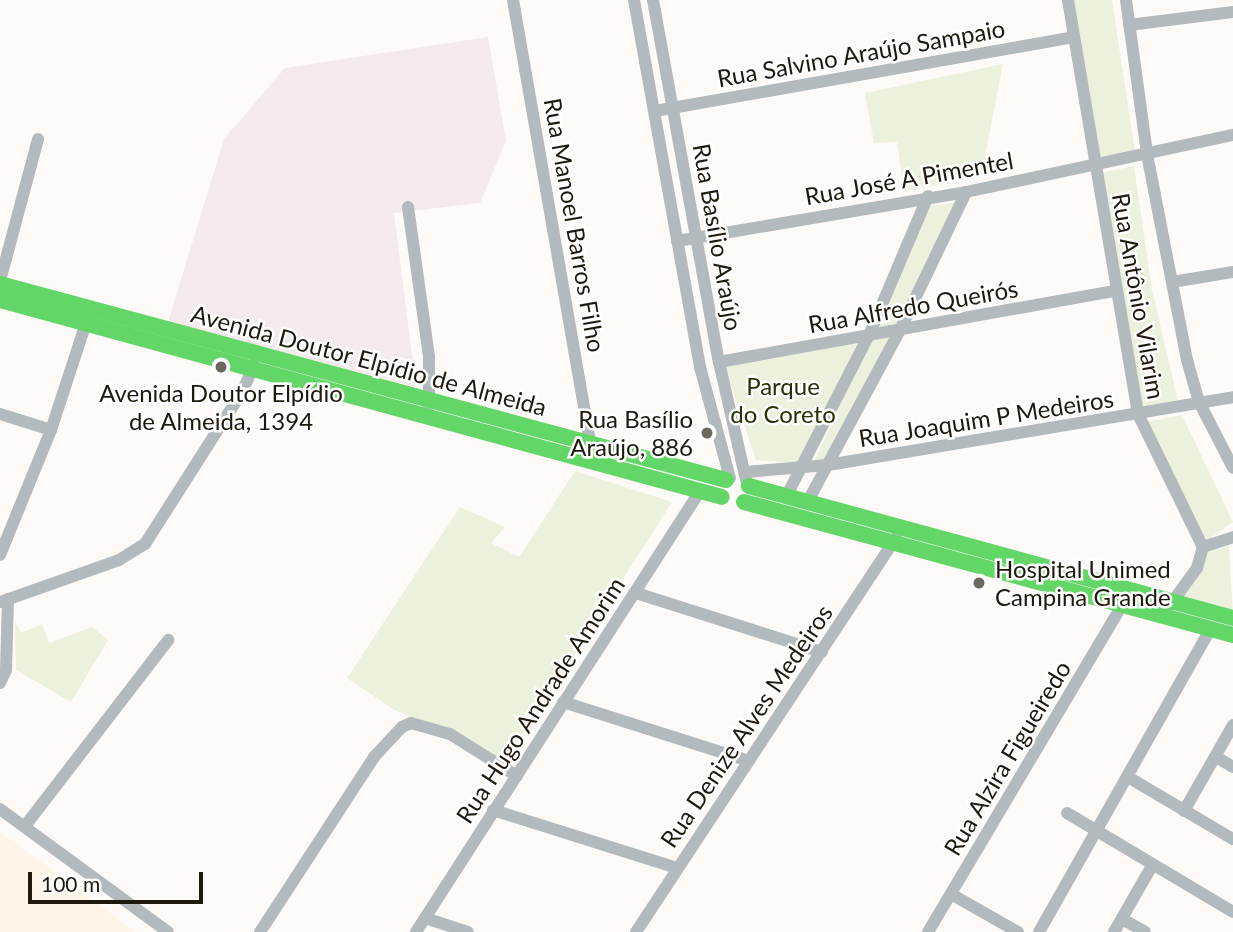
<!DOCTYPE html>
<html>
<head>
<meta charset="utf-8">
<style>
  body { margin:0 }
  #map { position:relative; width:1233px; height:932px; overflow:hidden; background:#fdfaf7; font-family:Lato,sans-serif }
  div>[style] { position:absolute }
  [style*='--x'] { left:calc(var(--x)*1px); top:calc(var(--y)*1px); width:calc(var(--w)*1px); rotate:calc(var(--a)*1deg) }
  .built>* { inset:0; background:#fef5e8 }
  .education>* { inset:0; background:#f4eaeb }
  .green>* { inset:0; background:#ecf1dd }
  .street>* { height:12px; margin:-6px; padding:0 6px; transform-origin:6px; border-radius:6px; background:#b2babe }
  .fast>* { height:16px; margin:-8px; padding:0 8px; transform-origin:8px; border-radius:8px; background:#63d668 }
  .dots>* { width:19px; height:19px; translate:-50% -50%; box-sizing:border-box; border:4px solid #fff; border-radius:50% }
  span { translate:-50% -50%; white-space:nowrap; text-align:center; line-height:1.15; -webkit-text-stroke:5px #fff; paint-order:stroke }
  .street-label { font-size:24px; color:#1e180d }
  .park-label { font-size:24px; color:#273106 }
  .poi-label { font-size:24px; color:#1e180d }
  .right { translate:-100% -50%; text-align:right }
  .left { translate:0 -50%; text-align:left }
  .scale { position:absolute; left:28px; top:872px; width:175px; height:32px; box-sizing:border-box; border:4px solid #1e180d; border-top:0; padding-left:9px; font-size:21px; line-height:24px; white-space:nowrap; color:#1e180d; -webkit-text-stroke:5px #fff; paint-order:stroke }
</style>
</head>
<body>
<div id="map">
  <div class="built">
    <i style="clip-path:polygon(0 832px,136px 932px,0 932px)"></i>
  </div>
  <div class="education">
    <i style="clip-path:polygon(488px 37px,506px 141px,480px 203px,394px 213px,416px 387px,168px 322px,224px 139px,285px 68px)"></i>
  </div>
  <div class="green">
    <i style="clip-path:polygon(1073px 0,1112px 0,1135px 152px,1097px 157px)"></i>
    <i style="clip-path:polygon(1003px 64px,981px 176px,904px 192px,897px 142px,874px 143px,865px 93px)"></i>
    <i style="clip-path:polygon(1134px 166px,1152px 290px,1178px 401px,1141px 406px,1101px 173px)"></i>
    <i style="clip-path:polygon(956px 203px,897px 327px,876px 327px,929px 206px)"></i>
    <i style="clip-path:polygon(892px 335px,828px 462px,815px 460px,870px 339px)"></i>
    <i style="clip-path:polygon(857px 343px,802px 463px,756px 460px,724px 364px)"></i>
    <i style="clip-path:polygon(1182px 415px,1233px 522px,1207px 541px,1145px 422px)"></i>
    <i style="clip-path:polygon(575px 471px,672px 502px,507px 761px,393px 709px,347px 678px,460px 507px,505px 527px,491px 543px,519px 557px)"></i>
    <i style="clip-path:polygon(1229px 546px,1233px 616px,1176px 602px,1207px 553px)"></i>
    <i style="clip-path:polygon(15px 622px,21px 633px,42px 624px,49px 643px,92px 627px,108px 640px,71px 702px,16px 670px)"></i>
  </div>
  <div class="street">
    <i style="--x:513;--y:0;--w:455;--a:80.1"></i>
    <i style="--x:634;--y:0;--w:373;--a:79.8"></i>
    <i style="--x:700;--y:367;--w:115;--a:74.9"></i>
    <i style="--x:653;--y:0;--w:368;--a:79.7"></i>
    <i style="--x:719;--y:362;--w:121;--a:77.1"></i>
    <i style="--x:1068;--y:0;--w:420;--a:80.4"></i>
    <i style="--x:1138;--y:414;--w:148;--a:64"></i>
    <i style="--x:1203;--y:547;--w:22;--a:106"></i>
    <i style="--x:1197;--y:568;--w:46;--a:126.1"></i>
    <i style="--x:1126;--y:0;--w:155;--a:82.2"></i>
    <i style="--x:1147;--y:154;--w:210;--a:79"></i>
    <i style="--x:1187;--y:360;--w:44;--a:74.1"></i>
    <i style="--x:1199;--y:402;--w:74;--a:62.7"></i>
    <i style="--x:1129;--y:25;--w:105;--a:-7.1"></i>
    <i style="--x:655;--y:111;--w:425;--a:-10"></i>
    <i style="--x:408;--y:207;--w:151;--a:82"></i>
    <i style="--x:429;--y:357;--w:48;--a:90"></i>
    <i style="--x:677;--y:241;--w:293;--a:-9.6"></i>
    <i style="--x:966;--y:192;--w:273;--a:-12.1"></i>
    <i style="--x:0;--y:281;--w:147;--a:-75"></i>
    <i style="--x:1172;--y:282;--w:62;--a:-9.3"></i>
    <i style="--x:719;--y:362;--w:402;--a:-10.2"></i>
    <i style="--x:0;--y:414;--w:53;--a:17.4"></i>
    <i style="--x:745;--y:472;--w:83;--a:-4.8"></i>
    <i style="--x:828;--y:465;--w:411;--a:-9.5"></i>
    <i style="--x:787;--y:495;--w:180;--a:-62.9"></i>
    <i style="--x:869;--y:335;--w:151;--a:-67"></i>
    <i style="--x:808;--y:501;--w:194;--a:-61.7"></i>
    <i style="--x:900;--y:330;--w:153;--a:-64.4"></i>
    <i style="--x:1203;--y:547;--w:32;--a:-18"></i>
    <i style="--x:0;--y:555;--w:135;--a:-67.8"></i>
    <i style="--x:51;--y:430;--w:119;--a:-71.9"></i>
    <i style="--x:636;--y:593;--w:195;--a:17.6"></i>
    <i style="--x:0;--y:602;--w:126;--a:-19.4"></i>
    <i style="--x:119;--y:560;--w:31;--a:-32"></i>
    <i style="--x:145;--y:544;--w:183;--a:-57.5"></i>
    <i style="--x:243;--y:390;--w:27;--a:-66"></i>
    <i style="--x:0;--y:683;--w:14;--a:-65"></i>
    <i style="--x:6;--y:670;--w:71;--a:-88.4"></i>
    <i style="--x:563;--y:702;--w:195;--a:17.6"></i>
    <i style="--x:1216;--y:757;--w:20;--a:30"></i>
    <i style="--x:1128;--y:777;--w:122;--a:30.6"></i>
    <i style="--x:0;--y:809;--w:208;--a:36.2"></i>
    <i style="--x:493;--y:810;--w:193;--a:17.5"></i>
    <i style="--x:1184;--y:811;--w:99;--a:-60.3"></i>
    <i style="--x:1067;--y:813;--w:193;--a:30.8"></i>
    <i style="--x:25;--y:826;--w:235;--a:-52.4"></i>
    <i style="--x:951;--y:894;--w:77;--a:29.6"></i>
    <i style="--x:425;--y:918;--w:45;--a:18"></i>
    <i style="--x:1122;--y:919;--w:26;--a:29"></i>
    <i style="--x:260;--y:932;--w:209;--a:-56.9"></i>
    <i style="--x:374;--y:757;--w:41;--a:-47"></i>
    <i style="--x:402;--y:727;--w:10;--a:-24"></i>
    <i style="--x:411;--y:723;--w:41;--a:15.8"></i>
    <i style="--x:450;--y:734;--w:79;--a:32.1"></i>
    <i style="--x:416;--y:932;--w:525;--a:-57.22"></i>
    <i style="--x:636;--y:932;--w:472;--a:-56.6"></i>
    <i style="--x:928;--y:932;--w:380;--a:-59.3"></i>
    <i style="--x:1039;--y:932;--w:347;--a:-60.5"></i>
    <i style="--x:1114;--y:932;--w:76;--a:-60.1"></i>
  </div>
  <div class="fast">
    <i style="--x:0;--y:284;--w:752;--a:15.11"></i>
    <i style="--x:0;--y:300;--w:748;--a:15.26"></i>
    <i style="--x:749;--y:486;--w:502;--a:15.26"></i>
    <i style="--x:744;--y:502;--w:507;--a:15.22"></i>
  </div>
  <div class="dots">
    <i style="left:221px;top:367px;background:#6c675f"></i>
    <i style="left:707px;top:433px;background:#6c675f"></i>
    <i style="left:979px;top:583px;background:#6c675f"></i>
  </div>
  <div class="street-label">
    <span style="left:861px;top:53px;rotate:-10deg">Rua Salvino Araújo Sampaio</span>
    <span style="left:909px;top:178px;rotate:-10deg">Rua José A Pimentel</span>
    <span style="left:575px;top:225px;rotate:80deg">Rua Manoel Barros Filho</span>
    <span style="left:718px;top:237px;rotate:80deg">Rua Basílio Araújo</span>
    <span style="left:1139px;top:296px;rotate:80deg">Rua Antônio Vilarim</span>
    <span style="left:913px;top:306px;rotate:-10deg">Rua Alfredo Queirós</span>
    <span style="left:369px;top:360px;rotate:15deg">Avenida Doutor Elpídio de Almeida</span>
    <span style="left:986px;top:418px;rotate:-9deg">Rua Joaquim P Medeiros</span>
    <span style="left:540px;top:700px;rotate:-57deg">Rua Hugo Andrade Amorim</span>
    <span style="left:746px;top:726px;rotate:-56deg">Rua Denize Alves Medeiros</span>
    <span style="left:1007px;top:758px;rotate:-59deg">Rua Alzira Figueiredo</span>
  </div>
  <div class="park-label">
    <span style="left:783px;top:400px">Parque<br>do Coreto</span>
  </div>
  <div class="poi-label">
    <span style="left:221px;top:407px">Avenida Doutor Elpídio<br>de Almeida, 1394</span>
    <span class="right" style="left:693px;top:433px">Rua Basílio<br>Araújo, 886</span>
    <span class="left" style="left:995px;top:583px">Hospital Unimed<br>Campina Grande</span>
  </div>
  <div class="scale">100 m</div>
</div>
</body>
</html>
